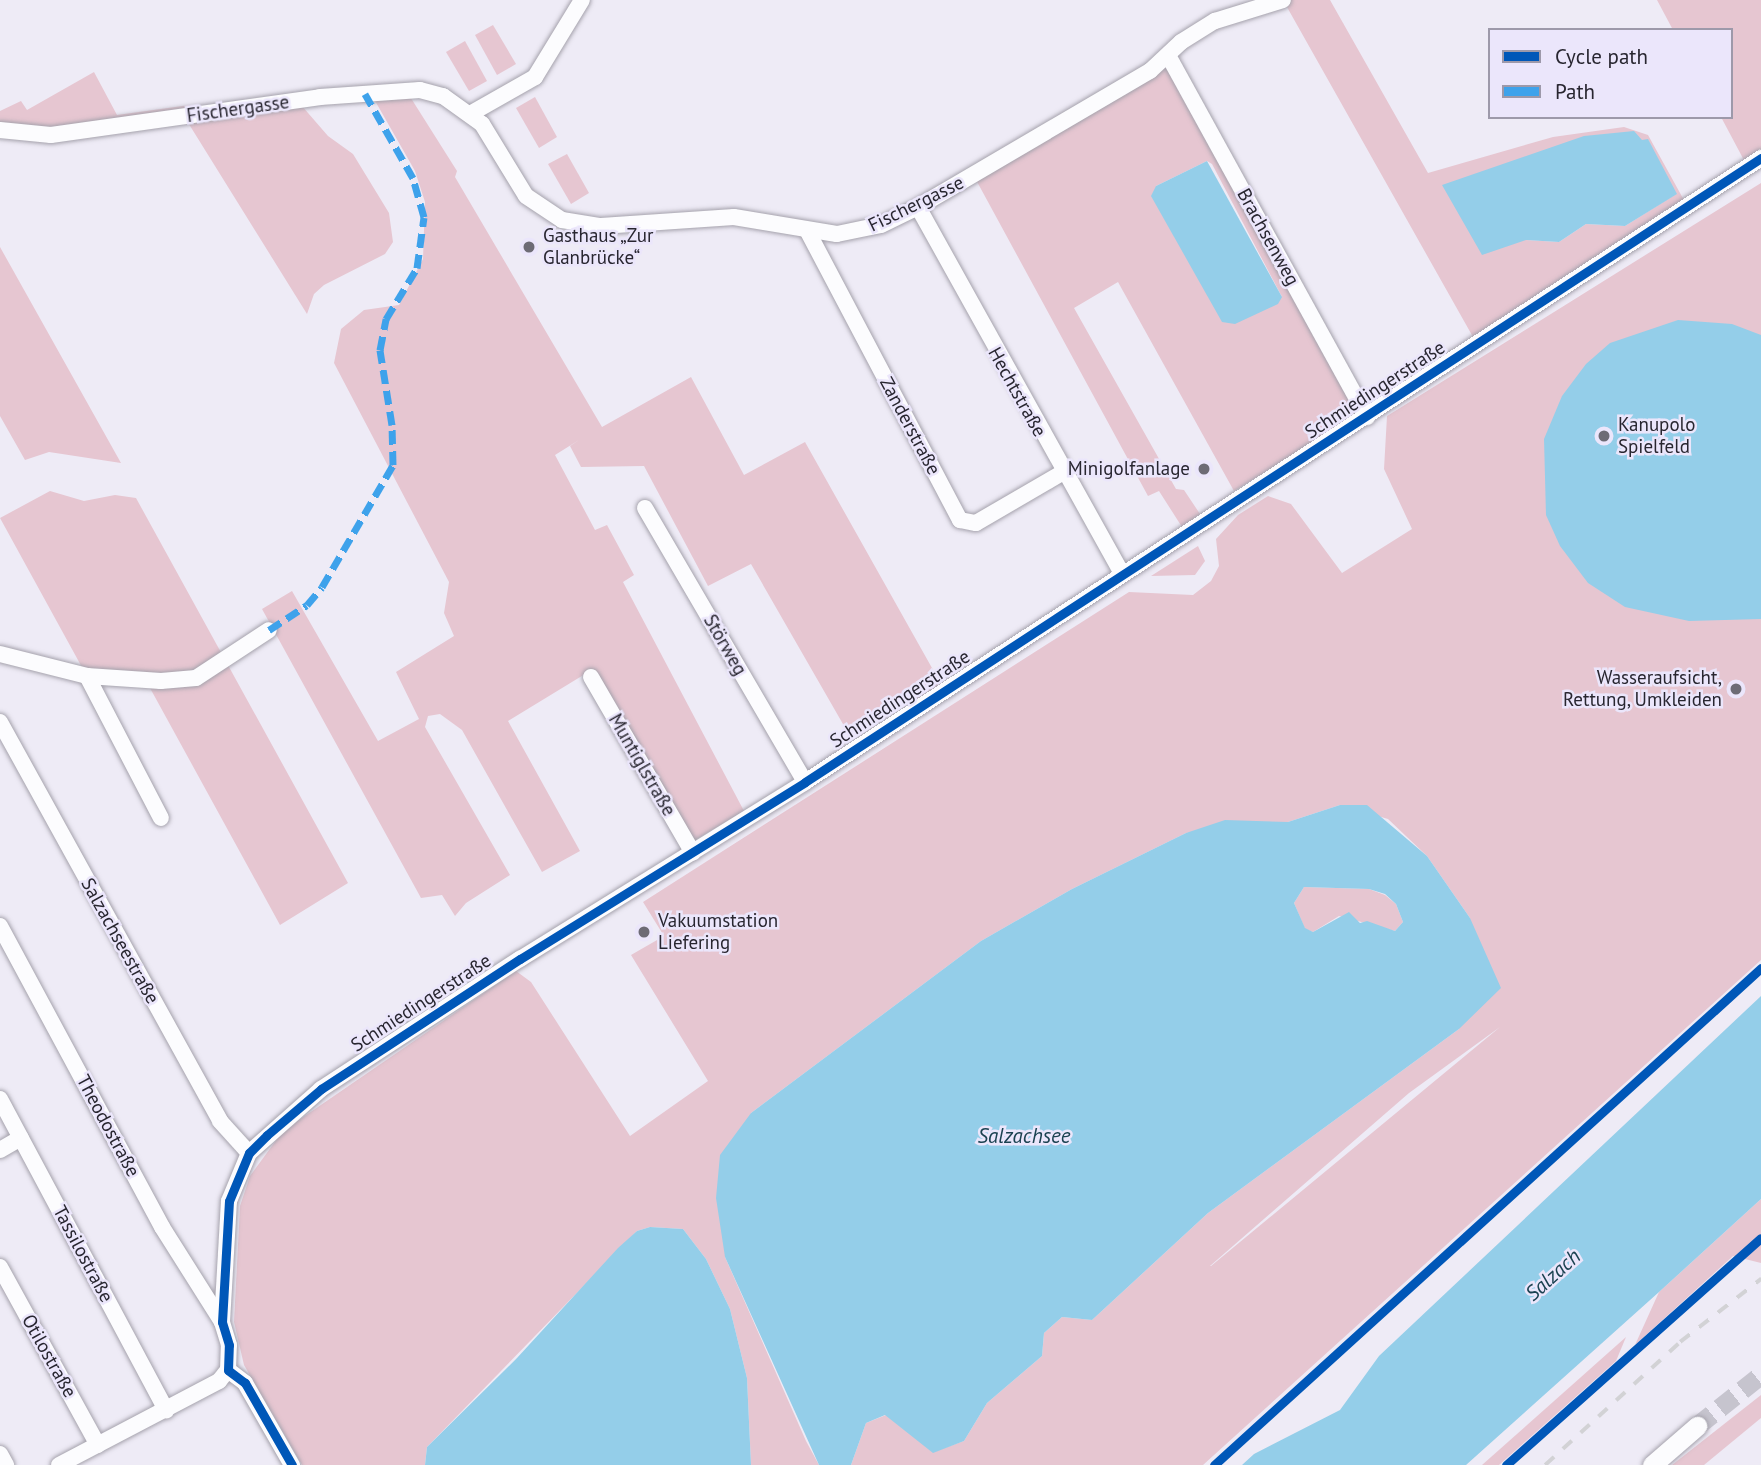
<!DOCTYPE html>
<html>
<head>
<meta charset="utf-8">
<style>
  body { margin:0 }
  #map { position:relative; width:1761px; height:1465px; overflow:hidden; background:#eeebf6; font-family:"PT Sans",sans-serif }
  div>[style] { position:absolute }
  [style*='--x'] { left:calc(var(--x)*1px); top:calc(var(--y)*1px); width:calc(var(--w)*1px); rotate:calc(var(--a)*1deg) }
  .green>* { inset:0; background:#e6c6d1 }
  .water>* { inset:0; background:#94cee9 }
  .major-tunnel>* { height:19px; margin-top:-9.5px; transform-origin:0; background:repeating-linear-gradient(90deg,#c6c4ce 0 19px,transparent 0 29px) }
  .roads { filter:drop-shadow(0 0 2px #a5a2ac) drop-shadow(0 0 2px #a5a2ac) }
  .minor>* { height:16px; margin:-8px; padding:0 8px; transform-origin:8px; border-radius:8px; background:#fcfcfe }
  .major>* { height:19px; margin:-9.5px; padding:0 9.5px; transform-origin:9.5px; border-radius:9.5px; background:#fcfcfe }
  .rail>* { height:3.5px; margin-top:-1.75px; transform-origin:0; background:repeating-linear-gradient(90deg,#d2d2d5 0 12px,transparent 0 24px) }
  .quiet>* { height:7px; margin-top:-3.5px; transform-origin:0; background:repeating-linear-gradient(90deg,#3ea2eb 0 14px,transparent 0 21px) }
  .cycleway>* { height:9px; margin:-4.5px; padding:0 4.5px; transform-origin:4.5px; border-radius:4.5px; background:#0057b8 }
  .dots>* { width:19px; height:19px; translate:-50% -50%; box-sizing:border-box; border:4px solid #ebe6fb; border-radius:50% }
  span { translate:-50% -50%; white-space:nowrap; text-align:center; line-height:1.15; -webkit-text-stroke:5px #ebe6fb; paint-order:stroke }
  .street-label { font-size:19px; color:#282630 }
  .poi-label { font-size:19px; color:#282630 }
  .left { translate:0 -50%; text-align:left }
  .right { translate:-100% -50%; text-align:right }
  .water-label { font-size:21px; color:#1b4251; font-style:italic }
  .legend { position:absolute; left:1488px; top:28px; width:245px; height:91px; box-sizing:border-box; background:#ebe6fb; border:2px solid #9d99aa; margin:0; padding:9px 12px; list-style:none; font-size:21px; color:#282630 }
  .legend li { display:flex; align-items:center; gap:14px; height:35px }
  .legend b { width:35px; border:2px solid #9d99aa }
</style>
</head>
<body>
<div id="map">
  <div class="green">
    <i style="clip-path:polygon(evenodd,1283px 0,1330px 0,1428px 173px,1553px 137px,1624px 127px,1648px 135px,1685px 202px,1473px 337px,1283px 0,1648px 140px,1676px 194px,1625px 226px,1586px 224px,1559px 242px,1526px 240px,1648px 140px)"></i>
    <i style="clip-path:polygon(1657px 0,1761px 0,1761px 155px,1746px 164px,1721px 117px,1731px 117px,1731px 30px,1673px 30px)"></i>
    <i style="clip-path:polygon(493px 25px,516px 64px,497px 75px,475px 35px)"></i>
    <i style="clip-path:polygon(465px 41px,487px 81px,469px 91px,446px 52px)"></i>
    <i style="clip-path:polygon(evenodd,1166px 66px,1355px 407px,1354px 415px,1338px 428px,1234px 491px,1118px 282px,1074px 308px,1176px 489px,1184px 490px,1200px 514px,1182px 527px,1159px 491px,1148px 496px,975px 178px,1166px 66px,1207px 161px,1212px 164px,1282px 297px,1156px 186px,1207px 161px)"></i>
    <i style="clip-path:polygon(94px 72px,117px 115px,190px 105px,195px 111px,41px 132px,0 126px,0 111px,21px 101px,27px 110px)"></i>
    <i style="clip-path:polygon(409px 95px,457px 171px,455px 177px,602px 427px,691px 377px,744px 475px,805px 442px,941px 684px,851px 738px,751px 564px,708px 586px,644px 466px,581px 467px,570px 446px,579px 440px,555px 455px,595px 530px,607px 525px,634px 575px,623px 582px,744px 811px,690px 843px,590px 671px,508px 721px,580px 851px,542px 872px,462px 730px,440px 714px,428px 716px,425px 727px,510px 875px,466px 903px,455px 916px,442px 895px,421px 898px,262px 609px,292px 591px,378px 741px,419px 719px,396px 672px,454px 636px,444px 613px,449px 582px,334px 363px,341px 329px,364px 310px,399px 305px,423px 259px,425px 202px,415px 171px,374px 99px)"></i>
    <i style="clip-path:polygon(535px 97px,557px 137px,539px 148px,516px 108px)"></i>
    <i style="clip-path:polygon(302px 106px,328px 136px,353px 154px,389px 213px,393px 242px,385px 254px,324px 285px,314px 294px,307px 314px,187px 121px)"></i>
    <i style="clip-path:polygon(567px 154px,589px 193px,571px 204px,548px 164px)"></i>
    <i style="clip-path:polygon(evenodd,1761px 183px,1761px 960px,1203px 1465px,851px 1465px,866px 1423px,886px 1415px,933px 1452px,964px 1441px,987px 1403px,1042px 1356px,1044px 1333px,1062px 1317px,1092px 1320px,1208px 1213px,1459px 1029px,1470px 918px,1427px 856px,1388px 819px,1340px 805px,1288px 822px,1186px 833px,1072px 889px,981px 941px,751px 1113px,725px 1257px,806px 1441px,819px 1465px,832px 1465px,751px 1465px,747px 1378px,730px 1309px,706px 1259px,683px 1229px,650px 1227px,637px 1231px,427px 1447px,425px 1465px,302px 1465px,244px 1365px,234px 1322px,240px 1206px,250px 1176px,283px 1131px,516px 971px,531px 982px,630px 1136px,708px 1081px,631px 955px,664px 936px,643px 902px,1129px 592px,1193px 595px,1211px 581px,1219px 566px,1216px 539px,1238px 515px,1268px 496px,1291px 504px,1342px 573px,1412px 529px,1384px 469px,1387px 416px,1761px 183px,1500px 1027px,1211px 1266px,1210px 1266px,1409px 1093px,1500px 1027px)"></i>
    <i style="clip-path:polygon(0 247px,121px 463px,49px 452px,25px 460px,0 416px)"></i>
    <i style="clip-path:polygon(50px 491px,84px 501px,115px 495px,136px 498px,348px 883px,280px 925px,150px 688px,84px 671px,0 518px)"></i>
    <i style="clip-path:polygon(1198px 546px,1205px 561px,1195px 575px,1151px 576px)"></i>
    <i style="clip-path:polygon(1304px 887px,1369px 889px,1385px 895px,1396px 904px,1403px 922px,1395px 931px,1339px 916px,1313px 932px,1305px 929px,1294px 903px)"></i>
    <i style="clip-path:polygon(1761px 1199px,1761px 1263px,1733px 1256px,1635px 1345px,1659px 1292px)"></i>
    <i style="clip-path:polygon(1626px 1337px,1616px 1361px,1499px 1465px,1482px 1465px)"></i>
    <i style="clip-path:polygon(1761px 1395px,1761px 1418px,1704px 1465px,1672px 1465px)"></i>
  </div>
  <div class="water">
    <i style="clip-path:polygon(1634px 131px,1642px 140px,1648px 139px,1677px 194px,1625px 226px,1586px 224px,1559px 242px,1526px 240px,1482px 255px,1442px 185px,1584px 136px)"></i>
    <i style="clip-path:polygon(1207px 161px,1282px 297px,1278px 304px,1235px 324px,1222px 322px,1151px 196px,1156px 186px)"></i>
    <i style="clip-path:polygon(1678px 320px,1732px 324px,1761px 335px,1761px 619px,1689px 621px,1625px 607px,1588px 583px,1560px 546px,1546px 515px,1544px 439px,1562px 396px,1586px 364px,1610px 343px)"></i>
    <i style="clip-path:polygon(evenodd,1340px 805px,1367px 805px,1427px 856px,1470px 918px,1501px 988px,1459px 1029px,1208px 1213px,1092px 1320px,1062px 1317px,1044px 1333px,1042px 1356px,987px 1403px,964px 1441px,933px 1453px,885px 1415px,866px 1423px,851px 1465px,819px 1465px,725px 1257px,716px 1198px,720px 1155px,751px 1113px,981px 941px,1072px 889px,1186px 833px,1225px 820px,1288px 822px,1340px 805px,1304px 887px,1369px 889px,1385px 894px,1396px 904px,1403px 922px,1395px 931px,1367px 921px,1360px 923px,1349px 912px,1313px 932px,1305px 928px,1294px 903px,1304px 887px)"></i>
    <i style="clip-path:polygon(1761px 996px,1761px 1199px,1659px 1292px,1466px 1465px,1242px 1465px,1254px 1454px,1340px 1410px,1379px 1356px)"></i>
    <i style="clip-path:polygon(650px 1227px,683px 1229px,706px 1259px,730px 1309px,747px 1378px,751px 1465px,425px 1465px,427px 1447px,517px 1358px,618px 1248px,637px 1231px)"></i>
  </div>
  <div class="major-tunnel">
    <i style="--x:1697;--y:1426;--w:82;--a:-38.6"></i>
  </div>
  <div class="roads">
    <div class="minor">
      <i style="--x:1169;--y:57;--w:411;--a:61.2"></i>
      <i style="--x:470;--y:114;--w:75;--a:-29.6"></i>
      <i style="--x:535;--y:77;--w:90;--a:-58.6"></i>
      <i style="--x:0;--y:130;--w:51;--a:5.6"></i>
      <i style="--x:51;--y:135;--w:272;--a:-8"></i>
      <i style="--x:320;--y:97;--w:100;--a:-4"></i>
      <i style="--x:420;--y:90;--w:24;--a:15"></i>
      <i style="--x:443;--y:96;--w:48;--a:35.7"></i>
      <i style="--x:482;--y:124;--w:84;--a:58.6"></i>
      <i style="--x:526;--y:196;--w:43;--a:33.7"></i>
      <i style="--x:562;--y:220;--w:39;--a:9"></i>
      <i style="--x:601;--y:226;--w:133;--a:-3.9"></i>
      <i style="--x:734;--y:217;--w:104;--a:9.4"></i>
      <i style="--x:837;--y:234;--w:45;--a:-11.6"></i>
      <i style="--x:881;--y:225;--w:41;--a:-25.9"></i>
      <i style="--x:918;--y:207;--w:269;--a:-30.4"></i>
      <i style="--x:1150;--y:71;--w:42;--a:-43.1"></i>
      <i style="--x:1181;--y:42;--w:40;--a:-32"></i>
      <i style="--x:1215;--y:21;--w:71;--a:-17.2"></i>
      <i style="--x:918;--y:207;--w:420;--a:60.9"></i>
      <i style="--x:807;--y:230;--w:328;--a:62.2"></i>
      <i style="--x:960;--y:520;--w:16;--a:11"></i>
      <i style="--x:976;--y:523;--w:99;--a:-30.2"></i>
      <i style="--x:645;--y:508;--w:317;--a:59.7"></i>
      <i style="--x:0;--y:654;--w:90;--a:14.2"></i>
      <i style="--x:87;--y:676;--w:74;--a:3.9"></i>
      <i style="--x:161;--y:681;--w:35;--a:-5"></i>
      <i style="--x:196;--y:678;--w:87;--a:-33.3"></i>
      <i style="--x:87;--y:676;--w:160;--a:62.5"></i>
      <i style="--x:591;--y:677;--w:203;--a:59.9"></i>
      <i style="--x:0;--y:722;--w:456;--a:61.1"></i>
      <i style="--x:220;--y:1121;--w:43;--a:47.8"></i>
      <i style="--x:0;--y:926;--w:342;--a:61.7"></i>
      <i style="--x:162;--y:1227;--w:112;--a:57.7"></i>
      <i style="--x:0;--y:1099;--w:353;--a:61.9"></i>
      <i style="--x:0;--y:1150;--w:24;--a:-30"></i>
      <i style="--x:0;--y:1267;--w:203;--a:61.2"></i>
      <i style="--x:228;--y:1370;--w:21;--a:37"></i>
      <i style="--x:245;--y:1383;--w:95;--a:60.2"></i>
      <i style="--x:0;--y:1454;--w:13;--a:61"></i>
      <i style="--x:59;--y:1465;--w:181;--a:-27.7"></i>
      <i style="--x:219;--y:1381;--w:14;--a:-51"></i>
      <i style="--x:228;--y:1370;--w:25;--a:-88"></i>
      <i style="--x:229;--y:1345;--w:24;--a:-107"></i>
      <i style="--x:222;--y:1322;--w:121;--a:-86.7"></i>
      <i style="--x:229;--y:1201;--w:52;--a:-67.4"></i>
      <i style="--x:249;--y:1153;--w:96;--a:-41.6"></i>
      <i style="--x:321;--y:1089;--w:238;--a:-33.2"></i>
      <i style="--x:520;--y:959;--w:335;--a:-31.8"></i>
      <i style="--x:805;--y:782;--w:1142;--a:-33.13"></i>
    </div>
    <div class="major">
      <i style="--x:1652;--y:1465;--w:60;--a:-40.9"></i>
    </div>
  </div>
  <div class="rail">
    <i style="--x:1545;--y:1465;--w:183;--a:-42.3"></i>
    <i style="--x:1680;--y:1342;--w:103;--a:-37.9"></i>
  </div>
  <div class="quiet">
    <i style="--x:269;--y:630;--w:45;--a:-33.3"></i>
    <i style="--x:307;--y:605;--w:23;--a:-50"></i>
    <i style="--x:322;--y:587;--w:141;--a:-59.8"></i>
    <i style="--x:393;--y:465;--w:40;--a:-91.4"></i>
    <i style="--x:392;--y:425;--w:76;--a:-99.1"></i>
    <i style="--x:380;--y:350;--w:32;--a:-79"></i>
    <i style="--x:386;--y:319;--w:60;--a:-58.7"></i>
    <i style="--x:417;--y:268;--w:51;--a:-82.2"></i>
    <i style="--x:424;--y:217;--w:41;--a:-105.8"></i>
    <i style="--x:413;--y:178;--w:97;--a:-119.7"></i>
  </div>
  <div class="cycleway">
    <i style="--x:292;--y:1465;--w:95;--a:-119.8"></i>
    <i style="--x:245;--y:1383;--w:21;--a:-143"></i>
    <i style="--x:228;--y:1370;--w:25;--a:-88"></i>
    <i style="--x:229;--y:1345;--w:24;--a:-107"></i>
    <i style="--x:222;--y:1322;--w:121;--a:-86.7"></i>
    <i style="--x:229;--y:1201;--w:52;--a:-67.4"></i>
    <i style="--x:249;--y:1153;--w:25;--a:-45"></i>
    <i style="--x:267;--y:1135;--w:71;--a:-40.4"></i>
    <i style="--x:321;--y:1089;--w:238;--a:-33.2"></i>
    <i style="--x:520;--y:959;--w:335;--a:-31.8"></i>
    <i style="--x:805;--y:782;--w:1142;--a:-33.13"></i>
    <i style="--x:1214;--y:1465;--w:739;--a:-42.26"></i>
    <i style="--x:1506;--y:1465;--w:341;--a:-41.7"></i>
  </div>
  <div class="dots">
    <i style="left:529px;top:247px;background:#6d6b75"></i>
    <i style="left:1604px;top:436px;background:#6d6b75"></i>
    <i style="left:1204px;top:469px;background:#6d6b75"></i>
    <i style="left:1736px;top:689px;background:#6d6b75"></i>
    <i style="left:644px;top:932px;background:#6d6b75"></i>
  </div>
  <div class="street-label">
    <span style="left:238px;top:109px;rotate:-8deg">Fischergasse</span>
    <span style="left:916px;top:204px;rotate:-26deg">Fischergasse</span>
    <span style="left:1268px;top:237px;rotate:61deg">Brachsenweg</span>
    <span style="left:1375px;top:390px;rotate:-33deg">Schmiedingerstraße</span>
    <span style="left:1017px;top:392px;rotate:61deg">Hechtstraße</span>
    <span style="left:910px;top:426px;rotate:62deg">Zanderstraße</span>
    <span style="left:725px;top:645px;rotate:60deg">Störweg</span>
    <span style="left:900px;top:699px;rotate:-33deg">Schmiedingerstraße</span>
    <span style="left:642px;top:765px;rotate:60deg">Muntiglstraße</span>
    <span style="left:120px;top:941px;rotate:61deg">Salzachseestraße</span>
    <span style="left:421px;top:1003px;rotate:-33deg">Schmiedingerstraße</span>
    <span style="left:108px;top:1126px;rotate:62deg">Theodostraße</span>
    <span style="left:83px;top:1254px;rotate:62deg">Tassilostraße</span>
    <span style="left:49px;top:1356px;rotate:61deg">Otilostraße</span>
  </div>
  <div class="poi-label">
    <span class="left" style="left:543px;top:247px">Gasthaus „Zur<br>Glanbrücke“</span>
    <span class="left" style="left:1618px;top:436px">Kanupolo<br>Spielfeld</span>
    <span class="right" style="left:1190px;top:469px">Minigolfanlage</span>
    <span class="right" style="left:1722px;top:689px">Wasseraufsicht,<br>Rettung, Umkleiden</span>
    <span class="left" style="left:658px;top:932px">Vakuumstation<br>Liefering</span>
  </div>
  <div class="water-label">
    <span style="left:1024px;top:1136px">Salzachsee</span>
    <span style="left:1553px;top:1275px;rotate:-42deg">Salzach</span>
  </div>
  <ul class="legend">
  <li><b style="height:9px;background:#0057b8"></b>Cycle path</li>
  <li><b style="height:9px;background:#3ea2eb"></b>Path</li>
  </ul>
</div>
</body>
</html>
